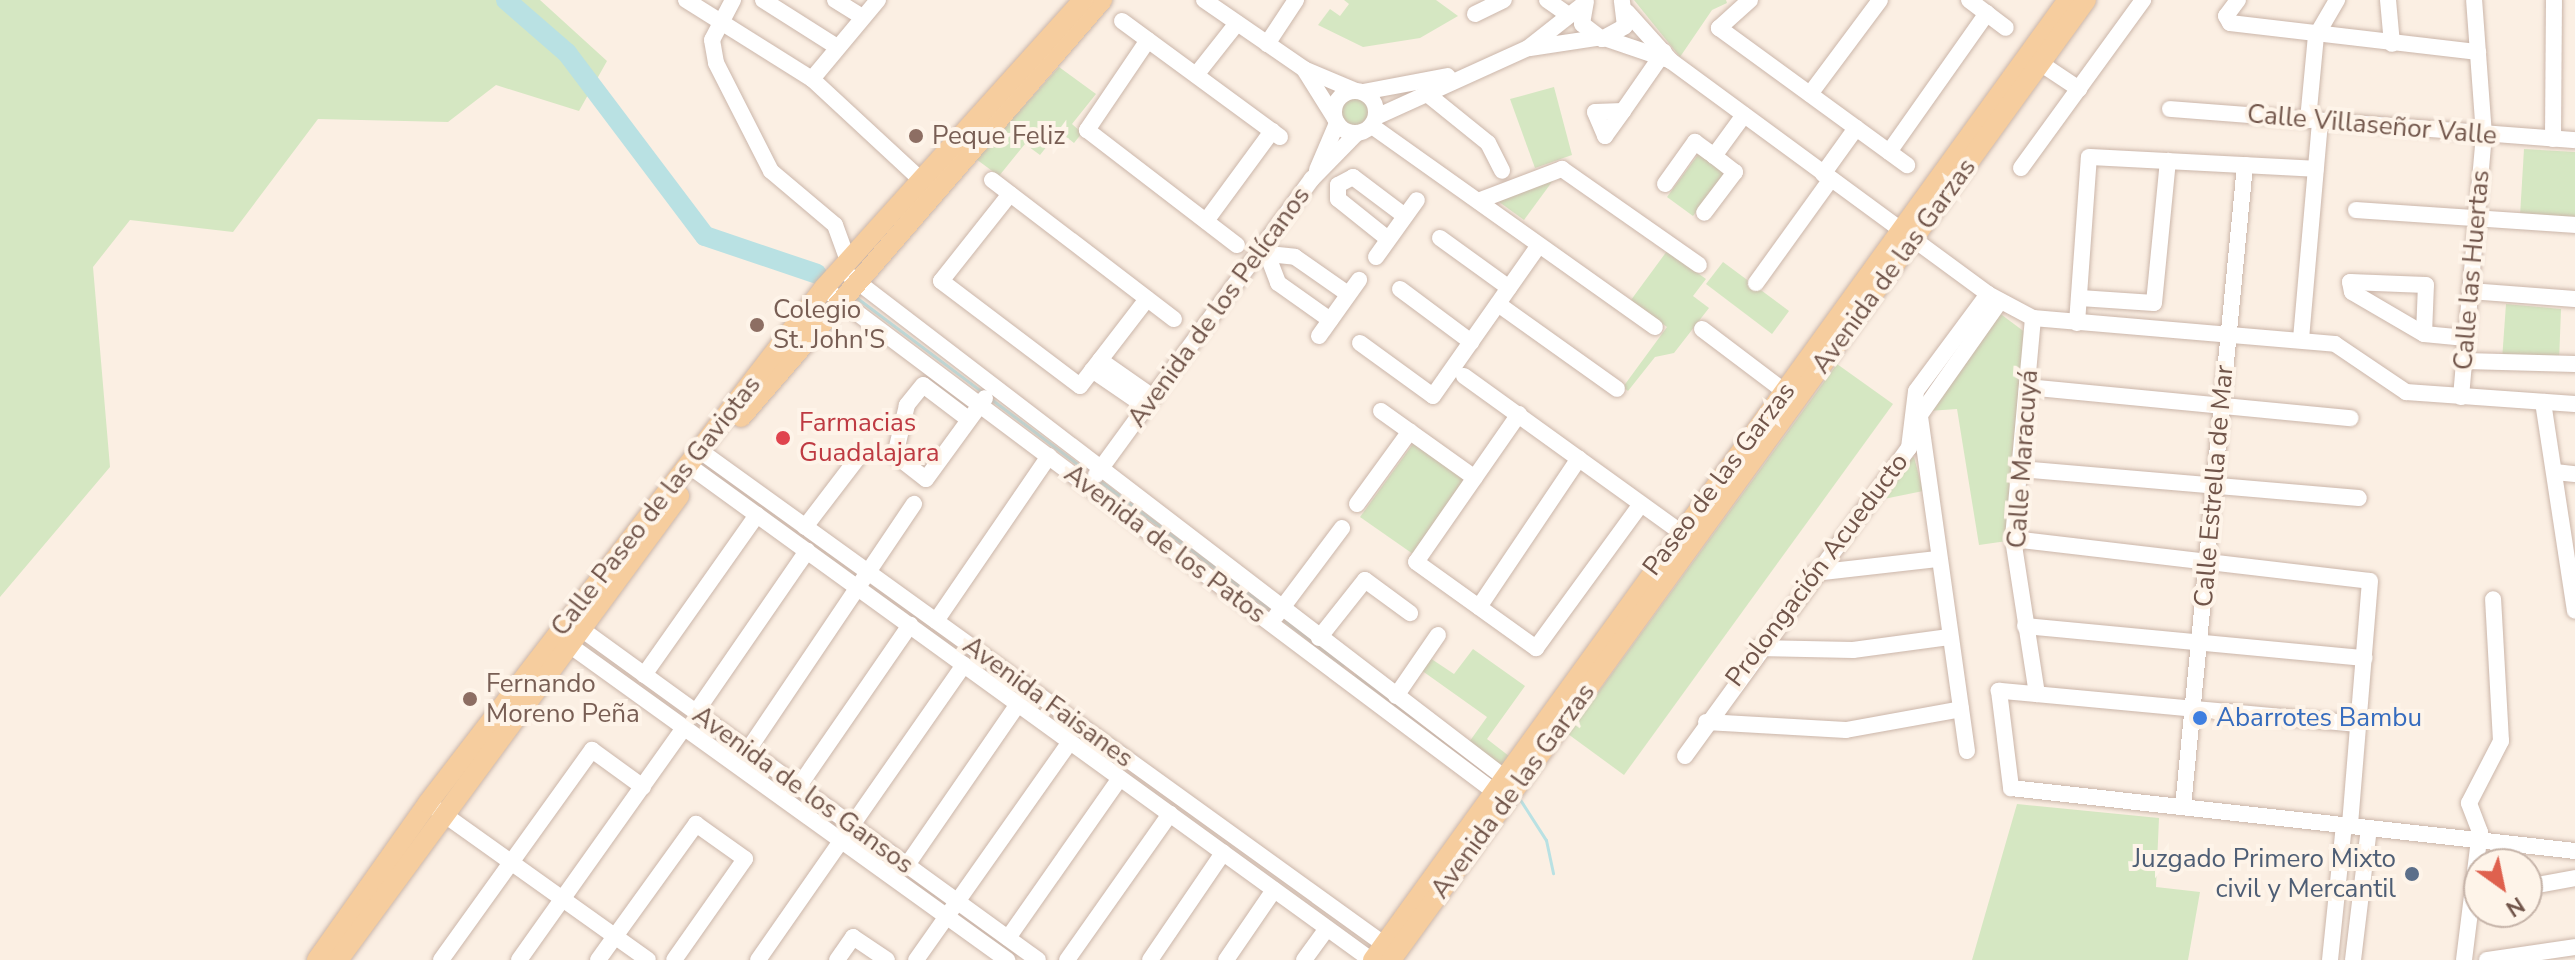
<!DOCTYPE html>
<html>
<head>
<meta charset="utf-8">
<style>
  body { margin:0 }
  #map { position:relative; width:2575px; height:960px; overflow:hidden; background:#fbefe3; font-family:"Nunito Sans",sans-serif }
  div>[style] { position:absolute }
  [style*='--x'] { left:calc(var(--x)*1px); top:calc(var(--y)*1px); width:calc(var(--w)*1px); rotate:calc(var(--a)*1deg) }
  .green>* { inset:0; background:#d5e7c2 }
  .round { border-radius:50% }
  .stream>* { height:3px; margin:-1.5px; padding:0 1.5px; transform-origin:1.5px; border-radius:1.5px; background:#b9e1e3 }
  .river>* { height:20px; margin:-10px; padding:0 10px; transform-origin:10px; border-radius:10px; background:#b9e1e3 }
  .roads { filter:drop-shadow(0 0 2px #cbb6aa) drop-shadow(0 0 2px #cbb6aa) }
  .minor>* { height:16px; margin:-8px; padding:0 8px; transform-origin:8px; border-radius:8px; background:#fff }
  .minor>.ring { margin:-8px; padding:0; box-sizing:content-box; background:none; border:16px solid #fff; border-radius:50% }
  .major>* { height:20px; margin:-10px; padding:0 10px; transform-origin:10px; border-radius:10px; background:#f6cd9e }
  .dots>* { width:22px; height:22px; translate:-50% -50%; box-sizing:border-box; border:4px solid #fef4e9; border-radius:50% }
  span { translate:-50% -50%; white-space:nowrap; text-align:center; line-height:1.15; -webkit-text-stroke:8px #fef4e9; paint-order:stroke }
  .street-label { font-size:26px; color:#71554a }
  .education-label { font-size:26px; color:#785e54 }
  .left { translate:0 -50%; text-align:left }
  .health-label { font-size:26px; color:#be3a42 }
  .shop-label { font-size:26px; color:#366cbe }
  .service-label { font-size:26px; color:#4e5e75 }
  .right { translate:-100% -50%; text-align:right }
  .north { position:absolute; left:2463px; top:848px; width:80px; height:80px; box-sizing:border-box; background:#fef4e9; border:2px solid #c6b4a9; border-radius:50%; rotate:147deg; font-size:22px; font-weight:700; line-height:32px; text-align:center; color:#71554a }
  .north::after { content:''; display:block; margin:auto; width:28px; height:36px; background:#df614e; clip-path:polygon(50% 0,100% 100%,50% 72%,0 100%) }
</style>
</head>
<body>
<div id="map">
  <div class="green">
    <i style="clip-path:polygon(0 0,540px 0,607px 61px,579px 111px,496px 85px,448px 122px,318px 119px,233px 232px,130px 220px,93px 267px,110px 467px,0 597px)"></i>
    <i style="clip-path:polygon(1344px 0,1436px 0,1458px 16px,1420px 38px,1363px 47px,1318px 25px,1330px 9px,1340px 16px,1349px 4px)"></i>
    <i style="clip-path:polygon(1634px 0,1726px 0,1727px 3px,1712px 10px,1680px 57px)"></i>
    <i style="clip-path:polygon(1059px 67px,1096px 94px,1072px 124px,1082px 133px,1074px 143px,1059px 131px,1040px 155px,1025px 144px,999px 176px,976px 159px)"></i>
    <i style="clip-path:polygon(1554px 87px,1572px 155px,1535px 168px,1510px 99px)"></i>
    <i class="round" style="left:1340px;top:97px;width:30px;height:30px"></i>
    <i style="clip-path:polygon(2524px 149px,2575px 152px,2575px 219px,2520px 216px)"></i>
    <i style="clip-path:polygon(1700px 152px,1727px 171px,1693px 216px,1667px 197px)"></i>
    <i style="clip-path:polygon(1557px 175px,1524px 220px,1495px 199px)"></i>
    <i style="clip-path:polygon(1667px 251px,1706px 279px,1693px 296px,1709px 308px,1674px 353px,1655px 357px,1628px 391px,1623px 387px,1667px 327px,1631px 300px)"></i>
    <i style="clip-path:polygon(1723px 262px,1789px 311px,1772px 334px,1706px 284px)"></i>
    <i style="clip-path:polygon(2506px 304px,2561px 309px,2559px 362px,2502px 360px)"></i>
    <i style="clip-path:polygon(1998px 312px,2026px 333px,2007px 541px,1979px 545px,1957px 409px,1928px 411px)"></i>
    <i style="clip-path:polygon(1837px 364px,1893px 404px,1624px 775px,1568px 734px)"></i>
    <i style="clip-path:polygon(1415px 441px,1467px 479px,1413px 554px,1360px 517px)"></i>
    <i style="clip-path:polygon(1914px 457px,1923px 491px,1879px 500px,1908px 459px)"></i>
    <i style="clip-path:polygon(1473px 649px,1525px 686px,1487px 739px,1509px 756px,1500px 768px,1467px 745px,1487px 717px,1421px 670px,1430px 658px,1454px 674px)"></i>
    <i style="clip-path:polygon(2017px 804px,2159px 818px,2156px 887px,2200px 892px,2188px 960px,1972px 960px)"></i>
  </div>
  <div class="stream">
    <i style="--x:857;--y:298;--w:156;--a:36.9"></i>
    <i style="--x:991;--y:399;--w:116;--a:37"></i>
    <i style="--x:1100;--y:481;--w:212;--a:37.1"></i>
    <i style="--x:1284;--y:620;--w:74;--a:37.3"></i>
    <i style="--x:1356;--y:675;--w:77;--a:36.6"></i>
    <i style="--x:1431;--y:731;--w:16;--a:38"></i>
    <i style="--x:1519;--y:798;--w:50;--a:57.3"></i>
    <i style="--x:1546;--y:840;--w:34;--a:78"></i>
  </div>
  <div class="river">
    <i style="--x:506;--y:0;--w:81;--a:41"></i>
    <i style="--x:567;--y:53;--w:229;--a:53"></i>
    <i style="--x:705;--y:236;--w:118;--a:18.7"></i>
  </div>
  <div class="roads">
    <div class="minor">
      <i style="--x:686;--y:0;--w:149;--a:32.1"></i>
      <i style="--x:812;--y:79;--w:147;--a:42.8"></i>
      <i style="--x:733;--y:0;--w:45;--a:117.7"></i>
      <i style="--x:712;--y:40;--w:23;--a:80"></i>
      <i style="--x:716;--y:63;--w:121;--a:63"></i>
      <i style="--x:771;--y:171;--w:84;--a:40.2"></i>
      <i style="--x:835;--y:225;--w:37;--a:70"></i>
      <i style="--x:763;--y:0;--w:84;--a:32.4"></i>
      <i style="--x:835;--y:0;--w:28;--a:32"></i>
      <i style="--x:1204;--y:0;--w:121;--a:34.6"></i>
      <i style="--x:1304;--y:69;--w:56;--a:22.9"></i>
      <i style="--x:1547;--y:0;--w:24;--a:35"></i>
      <i style="--x:1750;--y:0;--w:42;--a:137.9"></i>
      <i style="--x:1719;--y:28;--w:233;--a:36.1"></i>
      <i style="--x:1969;--y:0;--w:46;--a:37.1"></i>
      <i style="--x:2238;--y:0;--w:20;--a:127"></i>
      <i style="--x:2226;--y:16;--w:8;--a:60"></i>
      <i style="--x:2230;--y:23;--w:250;--a:6.7"></i>
      <i style="--x:2388;--y:0;--w:44;--a:84.8"></i>
      <i style="--x:1586;--y:1;--w:23;--a:100"></i>
      <i style="--x:1582;--y:24;--w:25;--a:37"></i>
      <i style="--x:1602;--y:39;--w:26;--a:-29"></i>
      <i style="--x:1625;--y:26;--w:26;--a:-97"></i>
      <i style="--x:1627;--y:12;--w:66;--a:48.1"></i>
      <i style="--x:1671;--y:61;--w:393;--a:36.3"></i>
      <i style="--x:1988;--y:294;--w:51;--a:28.1"></i>
      <i style="--x:2033;--y:318;--w:303;--a:4.9"></i>
      <i style="--x:2335;--y:344;--w:86;--a:34.1"></i>
      <i style="--x:2406;--y:392;--w:169;--a:4.1"></i>
      <i style="--x:1475;--y:14;--w:32;--a:-26"></i>
      <i style="--x:1122;--y:21;--w:196;--a:36.3"></i>
      <i style="--x:1607;--y:39;--w:65;--a:18.7"></i>
      <i style="--x:1148;--y:40;--w:109;--a:124.1"></i>
      <i style="--x:1087;--y:130;--w:189;--a:37.5"></i>
      <i style="--x:1267;--y:44;--w:53;--a:-56.6"></i>
      <i style="--x:1530;--y:48;--w:68;--a:-8.5"></i>
      <i style="--x:2031;--y:57;--w:58;--a:33.7"></i>
      <i style="--x:1304;--y:69;--w:57;--a:58"></i>
      <i style="--x:1196;--y:75;--w:66;--a:-51.7"></i>
      <i style="--x:812;--y:79;--w:103;--a:-50.1"></i>
      <i class="ring" style="left:1334px;top:91px;width:26px;height:26px"></i>
      <i style="--x:1363;--y:92;--w:86;--a:-10.7"></i>
      <i style="--x:1426;--y:93;--w:80;--a:38.9"></i>
      <i style="--x:1488;--y:143;--w:31;--a:63"></i>
      <i style="--x:1810;--y:94;--w:117;--a:-53.3"></i>
      <i style="--x:2170;--y:109;--w:406;--a:4.4"></i>
      <i style="--x:1623;--y:111;--w:28;--a:178"></i>
      <i style="--x:1595;--y:112;--w:26;--a:67"></i>
      <i style="--x:1605;--y:136;--w:31;--a:-54"></i>
      <i style="--x:1623;--y:111;--w:72;--a:-55.2"></i>
      <i style="--x:1376;--y:117;--w:167;--a:-24.4"></i>
      <i style="--x:1528;--y:48;--w:71;--a:-38.2"></i>
      <i style="--x:2308;--y:120;--w:84;--a:-84.6"></i>
      <i style="--x:2316;--y:36;--w:42;--a:-59.7"></i>
      <i style="--x:1372;--y:126;--w:347;--a:35.4"></i>
      <i style="--x:2553;--y:139;--w:139;--a:-89.6"></i>
      <i style="--x:1889;--y:152;--w:170;--a:-54.8"></i>
      <i style="--x:1714;--y:156;--w:51;--a:-53.8"></i>
      <i style="--x:2021;--y:168;--w:208;--a:-54"></i>
      <i style="--x:1317;--y:170;--w:51;--a:-66.9"></i>
      <i style="--x:1823;--y:174;--w:57;--a:-54.3"></i>
      <i style="--x:992;--y:180;--w:229;--a:37.4"></i>
      <i style="--x:1665;--y:184;--w:52;--a:-54.5"></i>
      <i style="--x:1695;--y:142;--w:17;--a:36"></i>
      <i style="--x:1709;--y:152;--w:33;--a:38"></i>
      <i style="--x:1735;--y:172;--w:51;--a:127.1"></i>
      <i style="--x:1338;--y:185;--w:17;--a:-28"></i>
      <i style="--x:1353;--y:177;--w:65;--a:36.9"></i>
      <i style="--x:1338;--y:185;--w:14;--a:90"></i>
      <i style="--x:1338;--y:199;--w:64;--a:38.7"></i>
      <i style="--x:1010;--y:194;--w:111;--a:128.4"></i>
      <i style="--x:941;--y:281;--w:174;--a:37.1"></i>
      <i style="--x:1080;--y:386;--w:110;--a:-52.4"></i>
      <i style="--x:1478;--y:201;--w:90;--a:-20.9"></i>
      <i style="--x:1562;--y:169;--w:167;--a:35"></i>
      <i style="--x:2356;--y:210;--w:220;--a:3.9"></i>
      <i style="--x:1206;--y:221;--w:112;--a:-53.7"></i>
      <i style="--x:1440;--y:238;--w:85;--a:35.9"></i>
      <i style="--x:1259;--y:253;--w:36;--a:6"></i>
      <i style="--x:1295;--y:257;--w:65;--a:34.9"></i>
      <i style="--x:1376;--y:257;--w:70;--a:-54.3"></i>
      <i style="--x:1269;--y:259;--w:26;--a:69"></i>
      <i style="--x:1278;--y:283;--w:64;--a:35.4"></i>
      <i style="--x:850;--y:276;--w:837;--a:37.47"></i>
      <i style="--x:1756;--y:283;--w:128;--a:-54.2"></i>
      <i style="--x:1400;--y:289;--w:89;--a:36.7"></i>
      <i style="--x:2470;--y:291;--w:105;--a:4.4"></i>
      <i style="--x:832;--y:294;--w:841;--a:36.92"></i>
      <i style="--x:2080;--y:298;--w:74;--a:3.9"></i>
      <i style="--x:2154;--y:303;--w:143;--a:-84.4"></i>
      <i style="--x:1498;--y:304;--w:146;--a:35.5"></i>
      <i style="--x:2033;--y:318;--w:222;--a:95.2"></i>
      <i style="--x:2013;--y:539;--w:157;--a:81.2"></i>
      <i style="--x:2077;--y:323;--w:166;--a:-85.9"></i>
      <i style="--x:2089;--y:157;--w:227;--a:3"></i>
      <i style="--x:1702;--y:329;--w:103;--a:37.1"></i>
      <i style="--x:2424;--y:334;--w:49;--a:-87.7"></i>
      <i style="--x:2426;--y:285;--w:76;--a:-177.7"></i>
      <i style="--x:2350;--y:282;--w:10;--a:79"></i>
      <i style="--x:2352;--y:292;--w:83;--a:30.3"></i>
      <i style="--x:2424;--y:334;--w:42;--a:5.4"></i>
      <i style="--x:1319;--y:336;--w:69;--a:-54.5"></i>
      <i style="--x:2301;--y:339;--w:218;--a:-85"></i>
      <i style="--x:1360;--y:343;--w:90;--a:36"></i>
      <i style="--x:1433;--y:396;--w:184;--a:-54.9"></i>
      <i style="--x:1100;--y:360;--w:65;--a:34.9"></i>
      <i style="--x:2465;--y:361;--w:110;--a:1.6"></i>
      <i style="--x:1092;--y:370;--w:65;--a:34.4"></i>
      <i style="--x:1464;--y:376;--w:280;--a:35.8"></i>
      <i style="--x:2027;--y:387;--w:325;--a:5.5"></i>
      <i style="--x:2461;--y:397;--w:263;--a:-85"></i>
      <i style="--x:2484;--y:135;--w:135;--a:-94.2"></i>
      <i style="--x:2543;--y:402;--w:211;--a:81.3"></i>
      <i style="--x:1381;--y:411;--w:115;--a:35.5"></i>
      <i style="--x:1519;--y:414;--w:180;--a:124.8"></i>
      <i style="--x:1416;--y:562;--w:148;--a:35.6"></i>
      <i style="--x:1536;--y:648;--w:178;--a:-53.9"></i>
      <i style="--x:968;--y:419;--w:56;--a:-142.9"></i>
      <i style="--x:923;--y:385;--w:26;--a:129"></i>
      <i style="--x:907;--y:405;--w:51;--a:103.5"></i>
      <i style="--x:895;--y:455;--w:39;--a:38"></i>
      <i style="--x:926;--y:479;--w:100;--a:-53.9"></i>
      <i style="--x:699;--y:450;--w:855;--a:35.81"></i>
      <i style="--x:688;--y:465;--w:844;--a:35.93"></i>
      <i style="--x:2020;--y:469;--w:340;--a:4.9"></i>
      <i style="--x:2555;--y:472;--w:20;--a:6"></i>
      <i style="--x:1096;--y:475;--w:366;--a:-53.9"></i>
      <i style="--x:1312;--y:179;--w:63;--a:-45.6"></i>
      <i style="--x:1357;--y:504;--w:90;--a:-54"></i>
      <i style="--x:805;--y:527;--w:86;--a:-52.6"></i>
      <i style="--x:2013;--y:539;--w:359;--a:6.7"></i>
      <i style="--x:2370;--y:581;--w:246;--a:94.7"></i>
      <i style="--x:1814;--y:573;--w:124;--a:-6.5"></i>
      <i style="--x:1479;--y:607;--w:179;--a:-56.1"></i>
      <i style="--x:1276;--y:616;--w:110;--a:-53.1"></i>
      <i style="--x:936;--y:621;--w:200;--a:-55.6"></i>
      <i style="--x:573;--y:623;--w:574;--a:35.93"></i>
      <i style="--x:2025;--y:626;--w:341;--a:5.4"></i>
      <i style="--x:1319;--y:638;--w:74;--a:-51.6"></i>
      <i style="--x:1365;--y:580;--w:56;--a:36.3"></i>
      <i style="--x:561;--y:639;--w:550;--a:35.74"></i>
      <i style="--x:1757;--y:648;--w:96;--a:1.2"></i>
      <i style="--x:1853;--y:650;--w:97;--a:-7.7"></i>
      <i style="--x:644;--y:675;--w:196;--a:-54.8"></i>
      <i style="--x:1396;--y:696;--w:74;--a:-55.5"></i>
      <i style="--x:696;--y:712;--w:196;--a:-55.4"></i>
      <i style="--x:1706;--y:722;--w:140;--a:3.3"></i>
      <i style="--x:1846;--y:730;--w:117;--a:-10.3"></i>
      <i style="--x:2358;--y:724;--w:361;--a:-174.7"></i>
      <i style="--x:1999;--y:691;--w:98;--a:82.9"></i>
      <i style="--x:2011;--y:788;--w:568;--a:6.37"></i>
      <i style="--x:748;--y:750;--w:297;--a:-56"></i>
      <i style="--x:1967;--y:751;--w:339;--a:-98"></i>
      <i style="--x:1920;--y:415;--w:139;--a:-54.9"></i>
      <i style="--x:1685;--y:756;--w:381;--a:-54"></i>
      <i style="--x:1909;--y:448;--w:57;--a:-83"></i>
      <i style="--x:1916;--y:391;--w:121;--a:-53.4"></i>
      <i style="--x:799;--y:786;--w:196;--a:-55.4"></i>
      <i style="--x:428;--y:803;--w:270;--a:35.5"></i>
      <i style="--x:2183;--y:807;--w:645;--a:-84.48"></i>
      <i style="--x:907;--y:865;--w:196;--a:-55.4"></i>
      <i style="--x:2527;--y:887;--w:49;--a:-10.6"></i>
      <i style="--x:1008;--y:938;--w:195;--a:-55"></i>
      <i style="--x:441;--y:960;--w:259;--a:-54.3"></i>
      <i style="--x:592;--y:750;--w:63;--a:36"></i>
      <i style="--x:519;--y:960;--w:285;--a:-54.6"></i>
      <i style="--x:598;--y:960;--w:168;--a:-54.2"></i>
      <i style="--x:696;--y:824;--w:60;--a:35.5"></i>
      <i style="--x:745;--y:859;--w:123;--a:125.1"></i>
      <i style="--x:758;--y:960;--w:360;--a:-55.1"></i>
      <i style="--x:837;--y:960;--w:28;--a:-55"></i>
      <i style="--x:853;--y:937;--w:41;--a:34.1"></i>
      <i style="--x:916;--y:960;--w:267;--a:-54.8"></i>
      <i style="--x:1067;--y:960;--w:179;--a:-54.8"></i>
      <i style="--x:1150;--y:960;--w:130;--a:-55.7"></i>
      <i style="--x:1226;--y:960;--w:85;--a:-55.6"></i>
      <i style="--x:1304;--y:960;--w:39;--a:-54"></i>
      <i style="--x:2330;--y:960;--w:136;--a:-84.1"></i>
      <i style="--x:2353;--y:960;--w:133;--a:-83.1"></i>
      <i style="--x:2464;--y:960;--w:129;--a:-82.9"></i>
      <i style="--x:2480;--y:832;--w:31;--a:-111"></i>
      <i style="--x:2469;--y:803;--w:70;--a:-62.7"></i>
      <i style="--x:2501;--y:741;--w:142;--a:-93.2"></i>
      <i style="--x:2487;--y:960;--w:89;--a:-8.4"></i>
    </div>
    <div class="major">
      <i style="--x:741;--y:417;--w:552;--a:-49.12"></i>
      <i style="--x:317;--y:960;--w:192;--a:-54.7"></i>
      <i style="--x:428;--y:803;--w:650;--a:-52.44"></i>
      <i style="--x:824;--y:288;--w:387;--a:-48"></i>
      <i style="--x:338;--y:960;--w:576;--a:-53.69"></i>
      <i style="--x:1373;--y:960;--w:1185;--a:-54.1"></i>
      <i style="--x:1391;--y:960;--w:1185;--a:-54.1"></i>
    </div>
  </div>
  <div class="dots">
    <i style="left:916px;top:136px;background:#8d6e63"></i>
    <i style="left:757px;top:325px;background:#8d6e63"></i>
    <i style="left:783px;top:438px;background:#e0444e"></i>
    <i style="left:470px;top:699px;background:#8d6e63"></i>
    <i style="left:2200px;top:718px;background:#3f7fe0"></i>
    <i style="left:2412px;top:874px;background:#5c6f8a"></i>
  </div>
  <div class="street-label">
    <span style="left:2372px;top:125px;rotate:5deg">Calle Villaseñor Valle</span>
    <span style="left:1894px;top:266px;rotate:-54deg">Avenida de las Garzas</span>
    <span style="left:2472px;top:270px;rotate:-85deg">Calle las Huertas</span>
    <span style="left:1219px;top:307px;rotate:-54deg">Avenida de los Pelícanos</span>
    <span style="left:2023px;top:459px;rotate:-86deg">Calle Maracuyá</span>
    <span style="left:1719px;top:479px;rotate:-53deg">Paseo de las Garzas</span>
    <span style="left:2214px;top:486px;rotate:-85deg">Calle Estrella de Mar</span>
    <span style="left:656px;top:506px;rotate:-52deg">Calle Paseo de las Gaviotas</span>
    <span style="left:1165px;top:544px;rotate:37deg">Avenida de los Patos</span>
    <span style="left:1817px;top:570px;rotate:-53deg">Prolongación Acueducto</span>
    <span style="left:1048px;top:702px;rotate:36deg">Avenida Faisanes</span>
    <span style="left:803px;top:790px;rotate:36deg">Avenida de los Gansos</span>
    <span style="left:1513px;top:791px;rotate:-54deg">Avenida de las Garzas</span>
  </div>
  <div class="education-label">
    <span class="left" style="left:932px;top:136px">Peque Feliz</span>
    <span class="left" style="left:773px;top:325px">Colegio<br>St. John'S</span>
    <span class="left" style="left:486px;top:699px">Fernando<br>Moreno Peña</span>
  </div>
  <div class="health-label">
    <span class="left" style="left:799px;top:438px">Farmacias<br>Guadalajara</span>
  </div>
  <div class="shop-label">
    <span class="left" style="left:2216px;top:718px">Abarrotes Bambu</span>
  </div>
  <div class="service-label">
    <span class="right" style="left:2396px;top:874px">Juzgado Primero Mixto<br>civil y Mercantil</span>
  </div>
  <div class="north">N</div>
</div>
</body>
</html>
